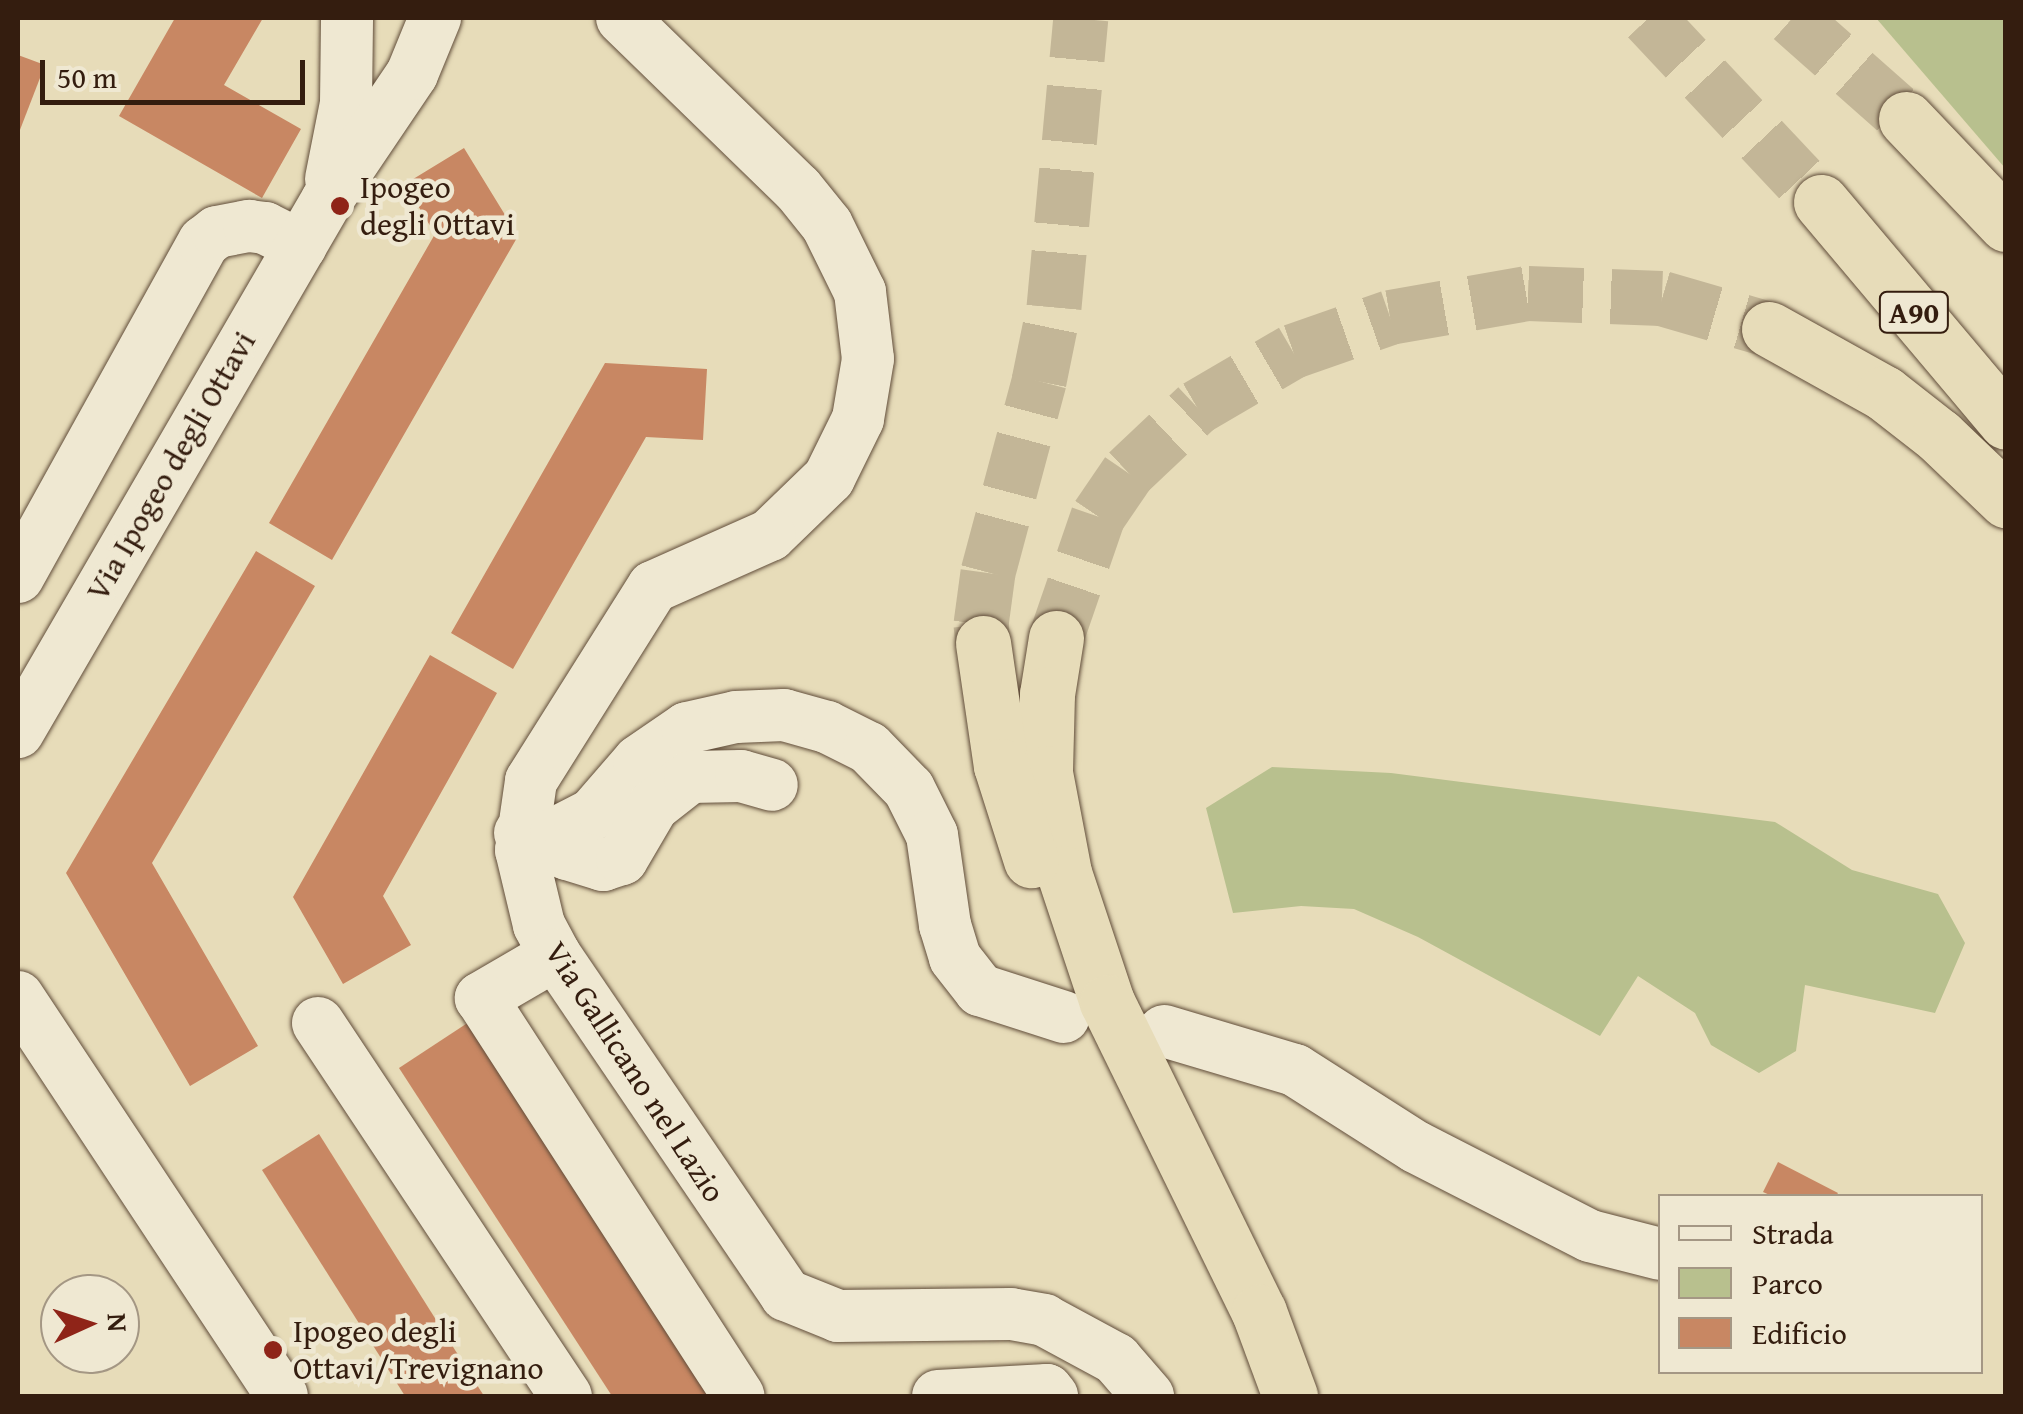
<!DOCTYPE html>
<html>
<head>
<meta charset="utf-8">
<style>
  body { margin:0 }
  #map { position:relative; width:2023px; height:1414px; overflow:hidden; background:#e7dcb9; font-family:"Gentium Book Plus",serif }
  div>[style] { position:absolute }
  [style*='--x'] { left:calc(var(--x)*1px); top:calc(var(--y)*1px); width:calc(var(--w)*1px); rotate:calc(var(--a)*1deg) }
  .green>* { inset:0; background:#b8c08e }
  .building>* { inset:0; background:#c88763 }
  .highway-tunnel>* { height:55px; margin-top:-27.5px; transform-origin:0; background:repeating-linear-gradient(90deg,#c3b697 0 55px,transparent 0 83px) }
  .roads { filter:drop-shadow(0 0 2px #614d3a) drop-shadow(0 0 2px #614d3a) }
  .minor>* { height:52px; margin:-26px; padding:0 26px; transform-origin:26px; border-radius:26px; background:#efe8d2 }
  .highway>* { height:55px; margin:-27.5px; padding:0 27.5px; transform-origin:27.5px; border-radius:27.5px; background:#e7dcb9 }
  .dots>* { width:28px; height:28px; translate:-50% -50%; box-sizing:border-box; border:5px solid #efe8d2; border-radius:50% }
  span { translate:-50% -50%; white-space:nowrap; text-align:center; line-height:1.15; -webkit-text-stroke:9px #efe8d2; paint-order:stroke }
  .shield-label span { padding:2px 8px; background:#efe8d2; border:2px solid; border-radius:8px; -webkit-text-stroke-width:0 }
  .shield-label { font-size:30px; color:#341d0f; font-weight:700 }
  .poi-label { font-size:32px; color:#341d0f }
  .left { translate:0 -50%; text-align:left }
  .street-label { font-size:32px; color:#341d0f }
  .frame { position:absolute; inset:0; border:20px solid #341d0f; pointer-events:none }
  .legend { position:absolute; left:1658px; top:1194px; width:325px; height:180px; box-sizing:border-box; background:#efe8d2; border:2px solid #a49784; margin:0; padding:12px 18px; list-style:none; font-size:30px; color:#341d0f }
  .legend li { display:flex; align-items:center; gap:20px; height:50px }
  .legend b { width:50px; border:2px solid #a49784 }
  .north { position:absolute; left:40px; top:1274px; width:100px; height:100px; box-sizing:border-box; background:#efe8d2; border:2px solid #a49784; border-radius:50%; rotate:87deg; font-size:28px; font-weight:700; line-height:40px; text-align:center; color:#341d0f }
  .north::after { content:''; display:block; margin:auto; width:35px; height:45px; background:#8f2418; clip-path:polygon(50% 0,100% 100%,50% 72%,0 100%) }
  .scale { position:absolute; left:40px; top:60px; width:265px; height:45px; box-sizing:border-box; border:5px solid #341d0f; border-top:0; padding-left:12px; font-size:30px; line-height:35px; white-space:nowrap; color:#341d0f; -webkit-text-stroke:8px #efe8d2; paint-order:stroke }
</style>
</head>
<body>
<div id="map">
  <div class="green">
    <i style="clip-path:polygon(1876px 18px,2005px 18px,2005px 168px)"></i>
    <i style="clip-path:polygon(1272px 767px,1391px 773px,1775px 822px,1852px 870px,1938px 894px,1965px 943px,1935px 1013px,1805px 985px,1796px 1051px,1759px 1073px,1711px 1045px,1695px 1013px,1638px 976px,1600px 1036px,1418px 937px,1354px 909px,1301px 906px,1233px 913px,1206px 808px)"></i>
  </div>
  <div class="building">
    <i style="clip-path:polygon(175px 18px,263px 18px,224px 85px,301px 129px,262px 198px,119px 116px)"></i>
    <i style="clip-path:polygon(18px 55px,45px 65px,18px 135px)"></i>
    <i style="clip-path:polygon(464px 148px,518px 236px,332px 560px,269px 523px,435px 234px,405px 184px)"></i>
    <i style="clip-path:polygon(605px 363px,707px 369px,703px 440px,646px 437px,513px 669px,451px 633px)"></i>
    <i style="clip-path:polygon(256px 551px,315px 586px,152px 863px,258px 1046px,190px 1086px,66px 873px)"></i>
    <i style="clip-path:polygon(430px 655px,497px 693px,383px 896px,411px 945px,343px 984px,293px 897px)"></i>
    <i style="clip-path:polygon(469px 1022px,712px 1396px,612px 1396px,399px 1068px)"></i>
    <i style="clip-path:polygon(319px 1134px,484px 1396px,405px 1396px,262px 1170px)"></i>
    <i style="clip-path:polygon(1778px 1162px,1838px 1193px,1836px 1196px,1772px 1196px,1763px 1192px)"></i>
  </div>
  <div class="highway-tunnel">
    <i style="--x:1648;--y:18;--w:253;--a:46.8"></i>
    <i style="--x:1792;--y:18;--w:152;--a:41.5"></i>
    <i style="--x:1056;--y:638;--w:129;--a:-71"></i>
    <i style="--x:1098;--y:516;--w:53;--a:-55.7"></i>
    <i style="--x:1128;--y:472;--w:95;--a:-43.3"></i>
    <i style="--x:1197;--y:407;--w:111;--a:-30.3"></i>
    <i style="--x:1293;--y:351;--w:103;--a:-19.3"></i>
    <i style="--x:1390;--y:317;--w:140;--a:-9.9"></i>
    <i style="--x:1528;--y:293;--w:134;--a:2.1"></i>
    <i style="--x:1662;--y:298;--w:111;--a:16.2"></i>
    <i style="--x:983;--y:643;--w:19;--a:-96"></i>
    <i style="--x:981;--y:624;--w:52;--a:-82.3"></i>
    <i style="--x:988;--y:572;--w:198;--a:-75"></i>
    <i style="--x:1039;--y:381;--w:76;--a:-78.5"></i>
    <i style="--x:1054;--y:307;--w:290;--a:-84.7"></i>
  </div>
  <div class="roads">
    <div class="minor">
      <i style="--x:622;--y:18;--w:245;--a:44.2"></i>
      <i style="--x:798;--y:189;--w:46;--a:51.1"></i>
      <i style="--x:827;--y:225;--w:75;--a:63.8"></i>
      <i style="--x:860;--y:292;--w:67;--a:83.2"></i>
      <i style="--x:868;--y:359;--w:61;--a:99.5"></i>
      <i style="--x:858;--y:419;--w:66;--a:116.2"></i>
      <i style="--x:829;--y:478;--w:82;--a:136"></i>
      <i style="--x:770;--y:535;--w:128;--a:156"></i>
      <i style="--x:653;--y:587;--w:229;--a:122.2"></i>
      <i style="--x:531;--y:781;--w:70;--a:98.2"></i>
      <i style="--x:521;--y:850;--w:77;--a:76.5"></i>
      <i style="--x:539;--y:925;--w:34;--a:62"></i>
      <i style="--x:555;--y:955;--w:411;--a:55.8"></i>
      <i style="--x:786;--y:1295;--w:56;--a:22"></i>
      <i style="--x:838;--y:1316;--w:173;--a:-0.7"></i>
      <i style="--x:1011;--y:1314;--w:34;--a:10"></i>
      <i style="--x:1044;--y:1320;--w:82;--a:28.4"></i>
      <i style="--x:1116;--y:1359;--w:49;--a:49.1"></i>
      <i style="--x:331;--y:179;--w:77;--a:-78.8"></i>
      <i style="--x:346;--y:103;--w:85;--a:-89.3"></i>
      <i style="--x:18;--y:577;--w:383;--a:-61"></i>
      <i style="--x:204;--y:242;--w:16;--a:-38"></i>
      <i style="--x:217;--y:232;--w:33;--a:-11"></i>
      <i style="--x:249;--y:226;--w:16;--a:7"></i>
      <i style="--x:265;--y:228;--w:40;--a:26.6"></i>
      <i style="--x:18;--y:732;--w:615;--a:-59.85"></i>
      <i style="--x:327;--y:200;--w:152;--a:-56"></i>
      <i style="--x:412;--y:74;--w:61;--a:-67.7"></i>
      <i style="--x:520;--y:833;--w:36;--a:0"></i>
      <i style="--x:556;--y:833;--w:42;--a:-27.2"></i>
      <i style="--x:593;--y:814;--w:70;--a:-49"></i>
      <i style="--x:639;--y:761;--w:58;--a:-34.5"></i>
      <i style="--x:687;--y:728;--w:50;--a:-12.7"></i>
      <i style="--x:736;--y:717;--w:48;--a:-2.4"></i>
      <i style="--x:784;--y:715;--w:45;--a:15.6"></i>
      <i style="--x:827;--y:727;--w:47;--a:26.6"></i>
      <i style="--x:869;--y:748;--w:57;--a:45.7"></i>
      <i style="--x:909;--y:789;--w:51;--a:63.4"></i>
      <i style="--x:932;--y:835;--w:91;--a:81.8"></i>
      <i style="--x:945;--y:925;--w:34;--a:73"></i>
      <i style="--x:955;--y:958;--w:41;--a:52"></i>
      <i style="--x:980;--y:990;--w:88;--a:17.8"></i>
      <i style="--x:556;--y:833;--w:24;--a:62"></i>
      <i style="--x:567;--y:854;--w:38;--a:17"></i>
      <i style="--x:603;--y:865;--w:20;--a:-18"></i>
      <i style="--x:622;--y:859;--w:61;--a:-59.7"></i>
      <i style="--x:653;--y:806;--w:47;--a:-38.1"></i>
      <i style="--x:690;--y:777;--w:51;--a:-1.1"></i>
      <i style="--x:741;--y:776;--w:32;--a:16"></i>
      <i style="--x:555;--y:955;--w:86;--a:149.8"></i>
      <i style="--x:481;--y:998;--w:474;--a:57.1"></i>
      <i style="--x:18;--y:997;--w:478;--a:56.5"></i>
      <i style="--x:318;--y:1023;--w:448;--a:56.4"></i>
      <i style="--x:1164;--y:1031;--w:137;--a:16.6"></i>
      <i style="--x:1295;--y:1070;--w:143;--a:32.5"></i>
      <i style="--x:1416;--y:1147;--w:195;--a:27.1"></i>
      <i style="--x:1590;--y:1236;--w:72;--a:14.4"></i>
      <i style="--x:938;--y:1396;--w:109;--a:-3.2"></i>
      <i style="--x:1047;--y:1390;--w:8;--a:50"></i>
    </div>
    <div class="highway">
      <i style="--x:1906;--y:119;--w:145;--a:46.4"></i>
      <i style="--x:1821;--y:202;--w:287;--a:49.9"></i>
      <i style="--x:1769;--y:329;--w:132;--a:29.1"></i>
      <i style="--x:1884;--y:393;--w:70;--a:38"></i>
      <i style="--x:1939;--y:436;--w:93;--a:43.7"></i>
      <i style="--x:1056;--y:638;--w:57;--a:99.1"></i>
      <i style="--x:1047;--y:694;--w:79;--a:91.5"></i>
      <i style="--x:1045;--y:773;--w:102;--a:79.2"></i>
      <i style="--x:1064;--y:873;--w:136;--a:71.6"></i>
      <i style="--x:1107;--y:1002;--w:345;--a:63.9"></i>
      <i style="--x:1259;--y:1312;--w:90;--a:69.7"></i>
      <i style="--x:983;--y:643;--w:124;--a:81.7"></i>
      <i style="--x:1001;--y:766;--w:99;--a:72.3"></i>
    </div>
  </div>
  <div class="dots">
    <i style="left:340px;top:206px;background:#8f2418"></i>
    <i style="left:273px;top:1350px;background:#8f2418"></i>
  </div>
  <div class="shield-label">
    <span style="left:1914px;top:312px">A90</span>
  </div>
  <div class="poi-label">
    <span class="left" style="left:360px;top:206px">Ipogeo<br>degli Ottavi</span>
    <span class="left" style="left:293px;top:1350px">Ipogeo degli<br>Ottavi/Trevignano</span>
  </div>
  <div class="street-label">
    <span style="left:171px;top:466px;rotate:-60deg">Via Ipogeo degli Ottavi</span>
    <span style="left:635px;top:1072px;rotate:57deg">Via Gallicano nel Lazio</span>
  </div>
  <div class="frame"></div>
  <ul class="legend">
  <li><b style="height:12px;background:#efe8d2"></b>Strada</li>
  <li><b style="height:28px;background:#b8c08e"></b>Parco</li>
  <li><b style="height:28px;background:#c88763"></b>Edificio</li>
  </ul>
  <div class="north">N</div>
  <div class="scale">50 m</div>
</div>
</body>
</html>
